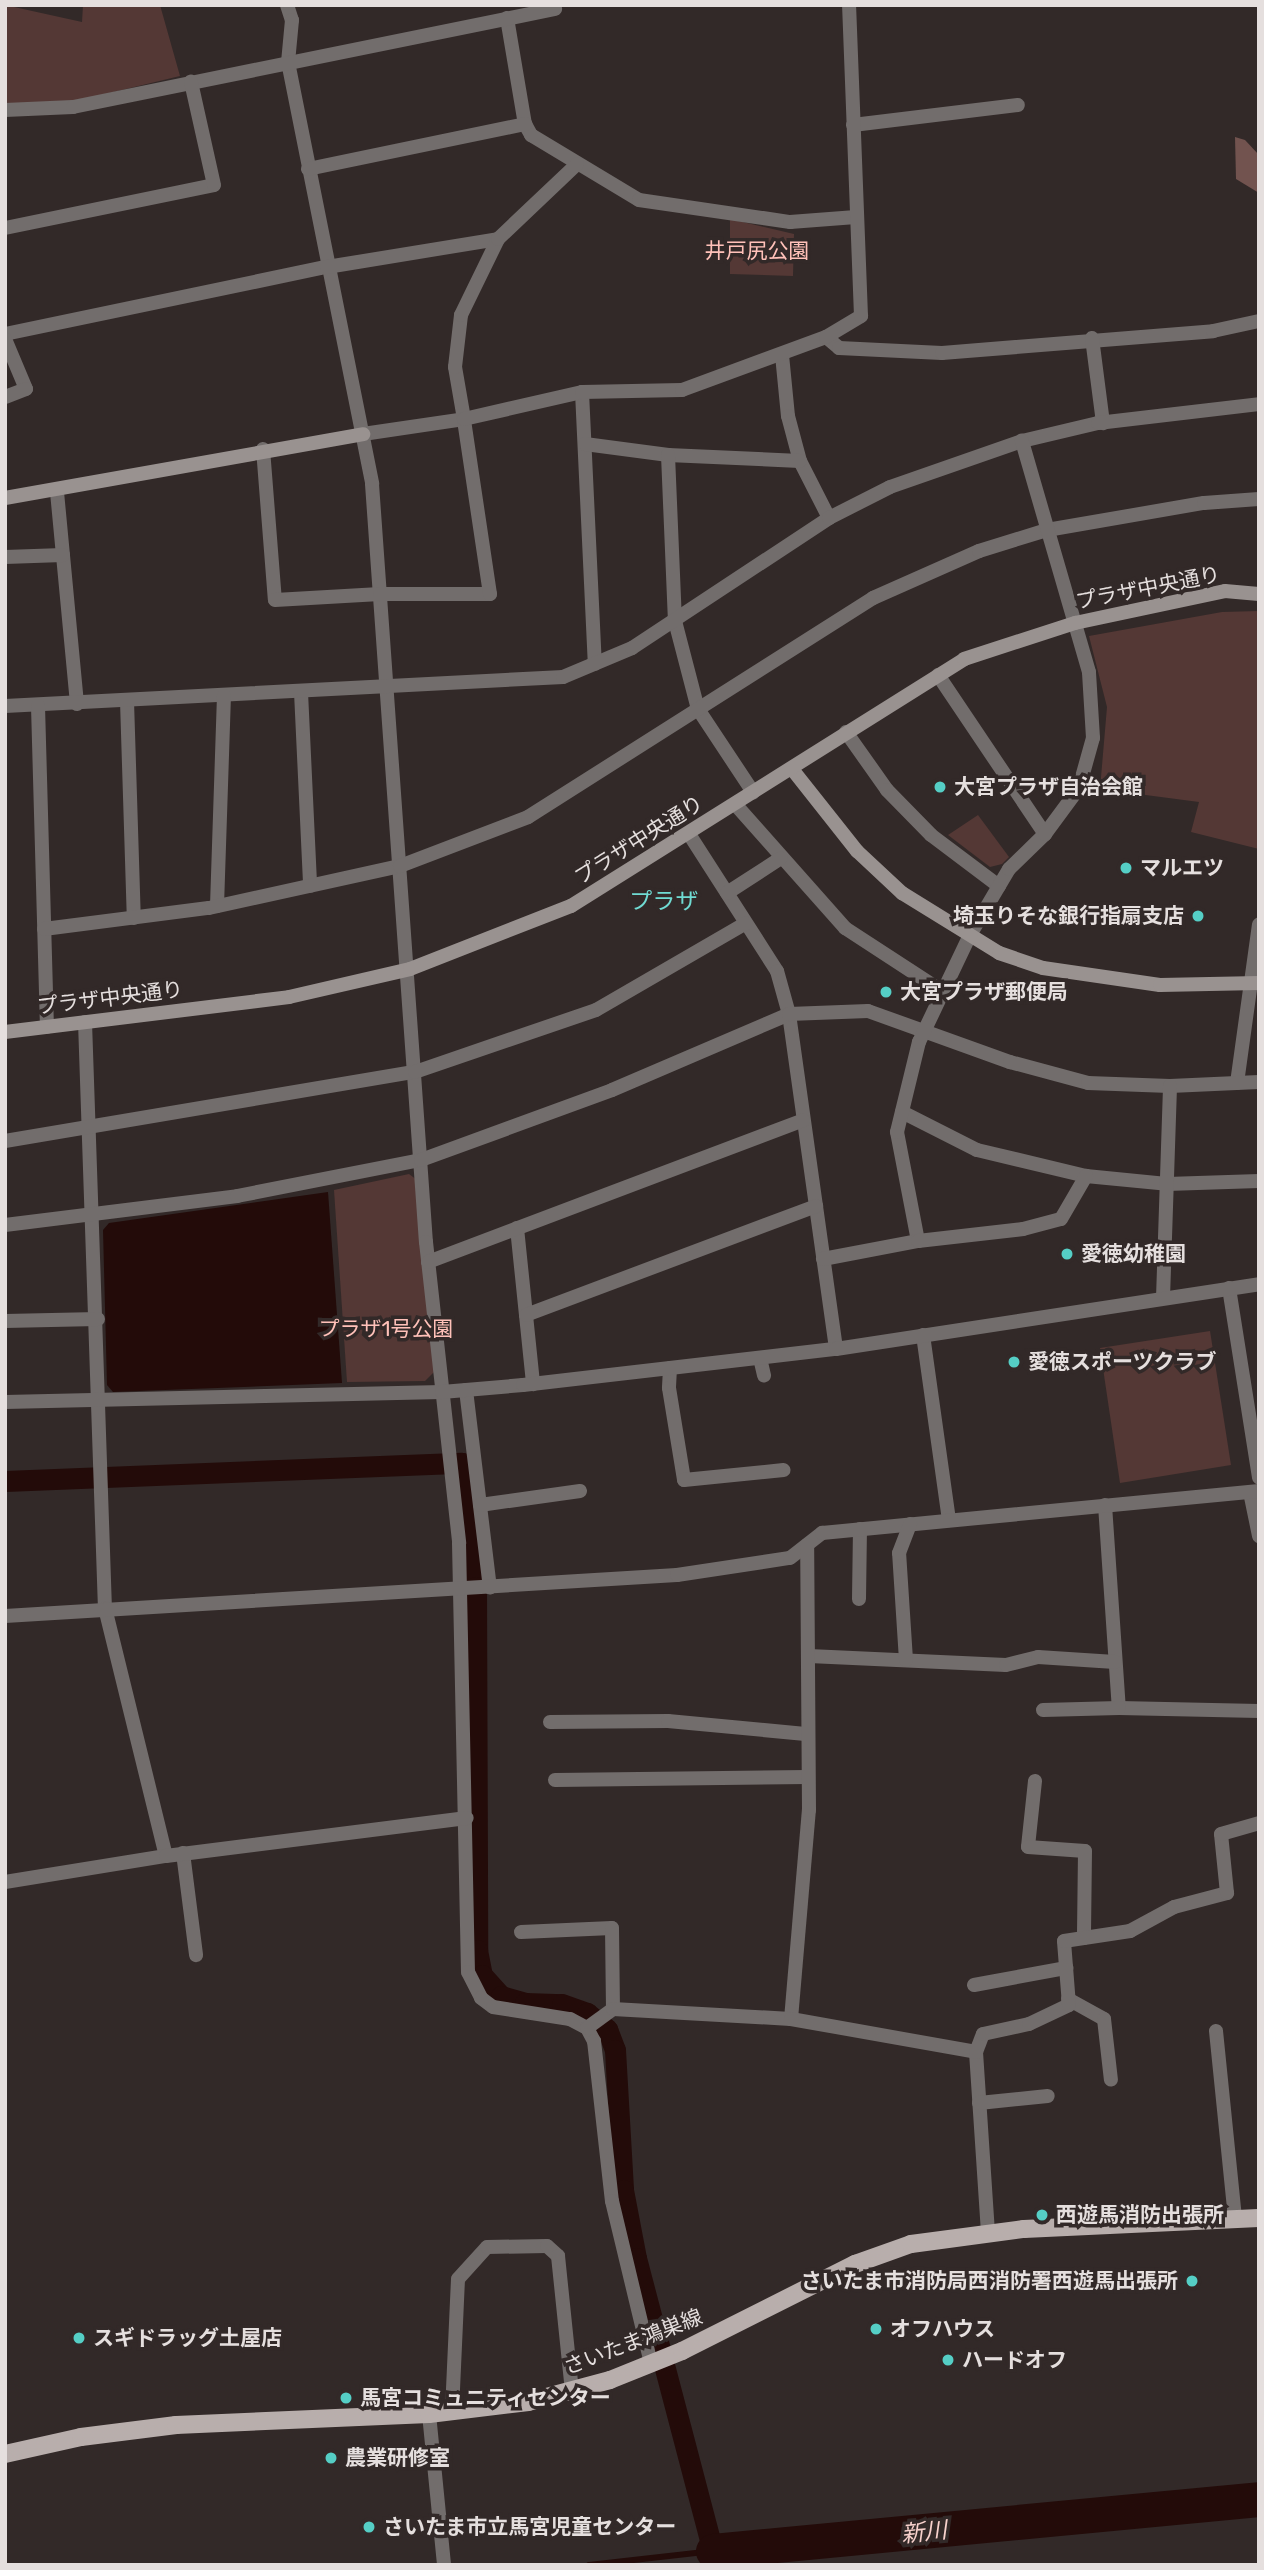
<!DOCTYPE html>
<html>
<head>
<meta charset="utf-8">
<style>
  body { margin:0 }
  #map { position:relative; width:1264px; height:2570px; overflow:hidden; background:#322928; font-family:Rubik,"Noto Sans JP",sans-serif }
  div>[style] { position:absolute }
  [style*='--x'] { left:calc(var(--x)*1px); top:calc(var(--y)*1px); width:calc(var(--w)*1px); rotate:calc(var(--a)*1deg) }
  .green>* { inset:0; background:#543835 }
  .forest>* { inset:0; background:#72534f }
  .water>* { inset:0; background:#230b09 }
  .stream>* { height:6px; margin:-3px; padding:0 3px; transform-origin:3px; border-radius:3px; background:#230b09 }
  .canal>* { height:21px; margin:-10.5px; padding:0 10.5px; transform-origin:10.5px; border-radius:10.5px; background:#230b09 }
  .river>* { height:35px; margin:-17.5px; padding:0 17.5px; transform-origin:17.5px; border-radius:17.5px; background:#230b09 }
  .street>* { height:14px; margin:-7px; padding:0 7px; transform-origin:7px; border-radius:7px; background:#726d6c }
  .secondary>* { height:14px; margin:-7px; padding:0 7px; transform-origin:7px; border-radius:7px; background:#999290 }
  .primary>* { height:18px; margin:-9px; padding:0 9px; transform-origin:9px; border-radius:9px; background:#b8aeac }
  .dots>* { width:19px; height:19px; translate:-50% -50%; box-sizing:border-box; border:4px solid #322928; border-radius:50% }
  span { translate:-50% -50%; white-space:nowrap; text-align:center; line-height:1.15; -webkit-text-stroke:7px #322928; paint-order:stroke }
  .park-label { font-size:21px; color:#ffc1b9 }
  .street-label { font-size:21px; color:#e5dfde }
  .poi-label { font-size:21px; color:#e5dfde; font-weight:700 }
  .left { translate:0 -50%; text-align:left }
  .right { translate:-100% -50%; text-align:right }
  .neighbourhood-label { font-size:23px; color:#70dbd3 }
  .water-label { font-size:23px; color:#f8d2cd; font-style:italic }
  .frame { position:absolute; inset:0; border:7px solid #e5dfde; pointer-events:none }
</style>
</head>
<body>
<div id="map">
  <div class="green">
    <i style="clip-path:polygon(5px 5px,82px 22px,83px 5px,160px 5px,180px 76px,72px 102px,5px 105px)"></i>
    <i style="clip-path:polygon(730px 219px,794px 234px,793px 276px,730px 274px)"></i>
    <i style="clip-path:polygon(1259px 611px,1259px 849px,1191px 832px,1199px 802px,1100px 789px,1107px 707px,1089px 636px,1222px 612px)"></i>
    <i style="clip-path:polygon(978px 815px,1009px 857px,1002px 864px,990px 867px,948px 835px)"></i>
    <i style="clip-path:polygon(409px 1174px,417px 1180px,434px 1372px,425px 1381px,347px 1382px,334px 1190px)"></i>
    <i style="clip-path:polygon(1210px 1331px,1231px 1465px,1120px 1483px,1100px 1348px)"></i>
  </div>
  <div class="forest">
    <i style="clip-path:polygon(1235px 137px,1245px 140px,1259px 155px,1259px 193px,1236px 179px)"></i>
  </div>
  <div class="water">
    <i style="clip-path:polygon(328px 1192px,342px 1383px,113px 1392px,107px 1385px,103px 1230px,109px 1223px)"></i>
  </div>
  <div class="stream">
    <i style="--x:589;--y:2565;--w:125;--a:-6.4"></i>
  </div>
  <div class="canal">
    <i style="--x:5;--y:1481;--w:457;--a:-2.3"></i>
    <i style="--x:462;--y:1463;--w:125;--a:83.6"></i>
    <i style="--x:476;--y:1587;--w:363;--a:89.8"></i>
    <i style="--x:477;--y:1950;--w:25;--a:79"></i>
    <i style="--x:482;--y:1975;--w:28;--a:48"></i>
    <i style="--x:501;--y:1996;--w:25;--a:16"></i>
    <i style="--x:525;--y:2003;--w:37;--a:2"></i>
    <i style="--x:562;--y:2004;--w:27;--a:20"></i>
    <i style="--x:587;--y:2013;--w:26;--a:39"></i>
    <i style="--x:607;--y:2029;--w:22;--a:69"></i>
    <i style="--x:615;--y:2050;--w:140;--a:86.7"></i>
    <i style="--x:623;--y:2190;--w:69;--a:79.2"></i>
    <i style="--x:636;--y:2258;--w:303;--a:75.3"></i>
  </div>
  <div class="river">
    <i style="--x:713;--y:2551;--w:548;--a:-5.44"></i>
  </div>
  <div class="street">
    <i style="--x:287;--y:5;--w:16;--a:72"></i>
    <i style="--x:292;--y:20;--w:42;--a:95.4"></i>
    <i style="--x:288;--y:62;--w:430;--a:78.7"></i>
    <i style="--x:372;--y:484;--w:760;--a:85.93"></i>
    <i style="--x:426;--y:1242;--w:303;--a:83.7"></i>
    <i style="--x:459;--y:1543;--w:429;--a:88.8"></i>
    <i style="--x:468;--y:1972;--w:29;--a:63"></i>
    <i style="--x:481;--y:1998;--w:15;--a:37"></i>
    <i style="--x:493;--y:2007;--w:78;--a:8.9"></i>
    <i style="--x:570;--y:2019;--w:19;--a:28"></i>
    <i style="--x:587;--y:2028;--w:15;--a:62"></i>
    <i style="--x:594;--y:2041;--w:161;--a:83.6"></i>
    <i style="--x:612;--y:2201;--w:167;--a:76.5"></i>
    <i style="--x:507;--y:18;--w:108;--a:80.4"></i>
    <i style="--x:525;--y:124;--w:13;--a:61"></i>
    <i style="--x:531;--y:135;--w:126;--a:31"></i>
    <i style="--x:639;--y:200;--w:153;--a:8.3"></i>
    <i style="--x:790;--y:222;--w:66;--a:-4.3"></i>
    <i style="--x:5;--y:110;--w:68;--a:-2.5"></i>
    <i style="--x:73;--y:107;--w:492;--a:-11.5"></i>
    <i style="--x:853;--y:125;--w:166;--a:-6.9"></i>
    <i style="--x:308;--y:169;--w:222;--a:-11.7"></i>
    <i style="--x:5;--y:228;--w:213;--a:-11.6"></i>
    <i style="--x:214;--y:185;--w:106;--a:-102.6"></i>
    <i style="--x:5;--y:334;--w:329;--a:-11.8"></i>
    <i style="--x:327;--y:267;--w:173;--a:-9.3"></i>
    <i style="--x:826;--y:337;--w:17;--a:40"></i>
    <i style="--x:839;--y:348;--w:103;--a:2.8"></i>
    <i style="--x:942;--y:353;--w:272;--a:-4.6"></i>
    <i style="--x:1213;--y:331;--w:47;--a:-12.3"></i>
    <i style="--x:1092;--y:338;--w:86;--a:82.6"></i>
    <i style="--x:5;--y:339;--w:54;--a:67.2"></i>
    <i style="--x:26;--y:389;--w:22;--a:159"></i>
    <i style="--x:782;--y:355;--w:61;--a:84.4"></i>
    <i style="--x:788;--y:416;--w:47;--a:75.1"></i>
    <i style="--x:800;--y:461;--w:64;--a:63"></i>
    <i style="--x:582;--y:392;--w:272;--a:87.3"></i>
    <i style="--x:363;--y:434;--w:102;--a:-8.4"></i>
    <i style="--x:464;--y:419;--w:53;--a:-99.8"></i>
    <i style="--x:455;--y:367;--w:52;--a:-83.4"></i>
    <i style="--x:461;--y:315;--w:85;--a:-64"></i>
    <i style="--x:498;--y:239;--w:109;--a:-43.5"></i>
    <i style="--x:585;--y:444;--w:84;--a:7.5"></i>
    <i style="--x:668;--y:455;--w:132;--a:2.6"></i>
    <i style="--x:263;--y:449;--w:151;--a:85.5"></i>
    <i style="--x:275;--y:600;--w:105;--a:-3.3"></i>
    <i style="--x:380;--y:594;--w:110;--a:0"></i>
    <i style="--x:490;--y:594;--w:177;--a:-98.5"></i>
    <i style="--x:464;--y:419;--w:121;--a:-12.9"></i>
    <i style="--x:582;--y:392;--w:100;--a:-1.1"></i>
    <i style="--x:682;--y:390;--w:153;--a:-20.2"></i>
    <i style="--x:826;--y:337;--w:41;--a:-31"></i>
    <i style="--x:861;--y:316;--w:311;--a:-92.2"></i>
    <i style="--x:668;--y:455;--w:166;--a:87.6"></i>
    <i style="--x:675;--y:621;--w:91;--a:75.4"></i>
    <i style="--x:698;--y:709;--w:100;--a:56.5"></i>
    <i style="--x:57;--y:492;--w:213;--a:84.6"></i>
    <i style="--x:5;--y:557;--w:58;--a:-2"></i>
    <i style="--x:938;--y:675;--w:192;--a:56.1"></i>
    <i style="--x:301;--y:692;--w:194;--a:87.3"></i>
    <i style="--x:127;--y:701;--w:217;--a:88.2"></i>
    <i style="--x:5;--y:706;--w:559;--a:-2.98"></i>
    <i style="--x:563;--y:677;--w:75;--a:-22.8"></i>
    <i style="--x:632;--y:648;--w:236;--a:-33.4"></i>
    <i style="--x:829;--y:518;--w:68;--a:-26.9"></i>
    <i style="--x:890;--y:487;--w:140;--a:-19.2"></i>
    <i style="--x:1022;--y:441;--w:78;--a:-13.3"></i>
    <i style="--x:1098;--y:423;--w:162;--a:-6.7"></i>
    <i style="--x:38;--y:706;--w:321;--a:88.4"></i>
    <i style="--x:846;--y:732;--w:71;--a:54.7"></i>
    <i style="--x:887;--y:790;--w:63;--a:45.6"></i>
    <i style="--x:931;--y:835;--w:85;--a:36.9"></i>
    <i style="--x:735;--y:804;--w:166;--a:48.4"></i>
    <i style="--x:845;--y:928;--w:117;--a:33.1"></i>
    <i style="--x:689;--y:834;--w:163;--a:57.3"></i>
    <i style="--x:777;--y:971;--w:45;--a:74.4"></i>
    <i style="--x:789;--y:1014;--w:338;--a:82"></i>
    <i style="--x:727;--y:893;--w:64;--a:-32.9"></i>
    <i style="--x:217;--y:906;--w:210;--a:-88.1"></i>
    <i style="--x:44;--y:929;--w:166;--a:-7.3"></i>
    <i style="--x:209;--y:908;--w:196;--a:-12.4"></i>
    <i style="--x:400;--y:866;--w:137;--a:-20.9"></i>
    <i style="--x:528;--y:817;--w:409;--a:-32.4"></i>
    <i style="--x:873;--y:598;--w:116;--a:-23.9"></i>
    <i style="--x:979;--y:551;--w:71;--a:-17.2"></i>
    <i style="--x:1047;--y:530;--w:159;--a:-9.8"></i>
    <i style="--x:1204;--y:503;--w:55;--a:-4.2"></i>
    <i style="--x:85;--y:1022;--w:586;--a:88.05"></i>
    <i style="--x:105;--y:1608;--w:255;--a:76.2"></i>
    <i style="--x:1237;--y:1083;--w:160;--a:-82.1"></i>
    <i style="--x:902;--y:1112;--w:84;--a:26.9"></i>
    <i style="--x:977;--y:1150;--w:112;--a:13.4"></i>
    <i style="--x:1086;--y:1176;--w:81;--a:5.6"></i>
    <i style="--x:1167;--y:1184;--w:92;--a:-1.9"></i>
    <i style="--x:5;--y:1141;--w:416;--a:-9.6"></i>
    <i style="--x:415;--y:1072;--w:191;--a:-18.9"></i>
    <i style="--x:596;--y:1010;--w:173;--a:-30.1"></i>
    <i style="--x:5;--y:1225;--w:234;--a:-7.1"></i>
    <i style="--x:237;--y:1196;--w:187;--a:-11.1"></i>
    <i style="--x:421;--y:1160;--w:203;--a:-20.1"></i>
    <i style="--x:612;--y:1090;--w:193;--a:-23.2"></i>
    <i style="--x:789;--y:1014;--w:79;--a:-2.2"></i>
    <i style="--x:868;--y:1011;--w:151;--a:19.8"></i>
    <i style="--x:1010;--y:1062;--w:81;--a:15.1"></i>
    <i style="--x:1088;--y:1083;--w:82;--a:2.1"></i>
    <i style="--x:1170;--y:1086;--w:89;--a:-2.6"></i>
    <i style="--x:517;--y:1228;--w:157;--a:84.1"></i>
    <i style="--x:918;--y:1241;--w:111;--a:-100.9"></i>
    <i style="--x:897;--y:1132;--w:93;--a:-76.3"></i>
    <i style="--x:919;--y:1042;--w:119;--a:-64.5"></i>
    <i style="--x:970;--y:935;--w:77;--a:-59.4"></i>
    <i style="--x:1009;--y:869;--w:50;--a:-44.2"></i>
    <i style="--x:1045;--y:834;--w:57;--a:-53.5"></i>
    <i style="--x:1079;--y:788;--w:52;--a:-74.4"></i>
    <i style="--x:1093;--y:738;--w:66;--a:-93.5"></i>
    <i style="--x:1089;--y:672;--w:241;--a:-106.2"></i>
    <i style="--x:823;--y:1259;--w:97;--a:-10.7"></i>
    <i style="--x:918;--y:1241;--w:106;--a:-6.5"></i>
    <i style="--x:1023;--y:1229;--w:39;--a:-15"></i>
    <i style="--x:1061;--y:1219;--w:50;--a:-59.8"></i>
    <i style="--x:428;--y:1262;--w:401;--a:-20.7"></i>
    <i style="--x:1229;--y:1288;--w:192;--a:81"></i>
    <i style="--x:1163;--y:1298;--w:212;--a:-88.1"></i>
    <i style="--x:526;--y:1315;--w:310;--a:-20.6"></i>
    <i style="--x:5;--y:1321;--w:93;--a:-1.2"></i>
    <i style="--x:923;--y:1335;--w:187;--a:82"></i>
    <i style="--x:760;--y:1358;--w:18;--a:77"></i>
    <i style="--x:670;--y:1368;--w:20;--a:93"></i>
    <i style="--x:669;--y:1388;--w:93;--a:80.7"></i>
    <i style="--x:684;--y:1480;--w:100;--a:-5.7"></i>
    <i style="--x:466;--y:1390;--w:199;--a:83.1"></i>
    <i style="--x:5;--y:1402;--w:437;--a:-1.3"></i>
    <i style="--x:442;--y:1392;--w:81;--a:-4.9"></i>
    <i style="--x:523;--y:1385;--w:315;--a:-6.6"></i>
    <i style="--x:836;--y:1349;--w:428;--a:-8.7"></i>
    <i style="--x:1250;--y:1492;--w:45;--a:78.4"></i>
    <i style="--x:480;--y:1505;--w:101;--a:-8"></i>
    <i style="--x:1105;--y:1505;--w:203;--a:86.1"></i>
    <i style="--x:1119;--y:1708;--w:140;--a:1.2"></i>
    <i style="--x:859;--y:1599;--w:70;--a:-89.2"></i>
    <i style="--x:5;--y:1616;--w:673;--a:-3.49"></i>
    <i style="--x:677;--y:1575;--w:114;--a:-8.6"></i>
    <i style="--x:790;--y:1558;--w:41;--a:-38"></i>
    <i style="--x:822;--y:1533;--w:439;--a:-5.5"></i>
    <i style="--x:809;--y:1656;--w:197;--a:2.6"></i>
    <i style="--x:1006;--y:1665;--w:33;--a:-14"></i>
    <i style="--x:1038;--y:1657;--w:77;--a:3.7"></i>
    <i style="--x:906;--y:1660;--w:107;--a:-93.7"></i>
    <i style="--x:899;--y:1553;--w:31;--a:-69"></i>
    <i style="--x:1043;--y:1710;--w:76;--a:-1.5"></i>
    <i style="--x:550;--y:1722;--w:118;--a:-0.5"></i>
    <i style="--x:668;--y:1721;--w:138;--a:5.4"></i>
    <i style="--x:555;--y:1780;--w:252;--a:-0.7"></i>
    <i style="--x:1035;--y:1781;--w:66;--a:96.1"></i>
    <i style="--x:1028;--y:1847;--w:57;--a:4"></i>
    <i style="--x:1085;--y:1851;--w:87;--a:90.7"></i>
    <i style="--x:183;--y:1853;--w:103;--a:82.7"></i>
    <i style="--x:5;--y:1882;--w:163;--a:-9.2"></i>
    <i style="--x:166;--y:1856;--w:303;--a:-7.2"></i>
    <i style="--x:521;--y:1932;--w:91;--a:-2.5"></i>
    <i style="--x:612;--y:1928;--w:81;--a:89.3"></i>
    <i style="--x:974;--y:1985;--w:94;--a:-10.5"></i>
    <i style="--x:1068;--y:1999;--w:41;--a:29.1"></i>
    <i style="--x:1104;--y:2019;--w:61;--a:83.5"></i>
    <i style="--x:791;--y:2019;--w:210;--a:-85.1"></i>
    <i style="--x:809;--y:1810;--w:265;--a:-90.4"></i>
    <i style="--x:587;--y:2028;--w:32;--a:-36"></i>
    <i style="--x:613;--y:2009;--w:178;--a:3.2"></i>
    <i style="--x:791;--y:2019;--w:188;--a:10.1"></i>
    <i style="--x:976;--y:2052;--w:180;--a:86.2"></i>
    <i style="--x:1216;--y:2031;--w:189;--a:84.2"></i>
    <i style="--x:976;--y:2052;--w:19;--a:-69"></i>
    <i style="--x:983;--y:2034;--w:47;--a:-12.3"></i>
    <i style="--x:1029;--y:2024;--w:44;--a:-25.4"></i>
    <i style="--x:1069;--y:2005;--w:64;--a:-94.5"></i>
    <i style="--x:1064;--y:1941;--w:67;--a:-8.6"></i>
    <i style="--x:1130;--y:1931;--w:50;--a:-28.6"></i>
    <i style="--x:1174;--y:1907;--w:55;--a:-14.8"></i>
    <i style="--x:1227;--y:1893;--w:59;--a:-95.8"></i>
    <i style="--x:1221;--y:1834;--w:40;--a:-16"></i>
    <i style="--x:979;--y:2103;--w:69;--a:-5.8"></i>
    <i style="--x:452;--y:2411;--w:132;--a:-87.4"></i>
    <i style="--x:458;--y:2279;--w:43;--a:-47.8"></i>
    <i style="--x:487;--y:2247;--w:60;--a:-1"></i>
    <i style="--x:547;--y:2246;--w:15;--a:42"></i>
    <i style="--x:558;--y:2256;--w:136;--a:84.1"></i>
    <i style="--x:429;--y:2414;--w:152;--a:84.3"></i>
  </div>
  <div class="secondary">
    <i style="--x:5;--y:498;--w:364;--a:-10.1"></i>
    <i style="--x:792;--y:769;--w:105;--a:51.6"></i>
    <i style="--x:857;--y:851;--w:62;--a:43"></i>
    <i style="--x:902;--y:893;--w:114;--a:31.7"></i>
    <i style="--x:999;--y:953;--w:46;--a:18.8"></i>
    <i style="--x:1043;--y:968;--w:118;--a:8.3"></i>
    <i style="--x:1160;--y:985;--w:99;--a:-1.2"></i>
    <i style="--x:5;--y:1032;--w:286;--a:-7"></i>
    <i style="--x:289;--y:997;--w:124;--a:-13"></i>
    <i style="--x:410;--y:969;--w:173;--a:-21.4"></i>
    <i style="--x:571;--y:906;--w:464;--a:-32.1"></i>
    <i style="--x:964;--y:659;--w:117;--a:-18"></i>
    <i style="--x:1075;--y:623;--w:153;--a:-12"></i>
    <i style="--x:1225;--y:591;--w:34;--a:5"></i>
  </div>
  <div class="primary">
    <i style="--x:5;--y:2454;--w:78;--a:-12.6"></i>
    <i style="--x:81;--y:2437;--w:96;--a:-7.2"></i>
    <i style="--x:176;--y:2425;--w:253;--a:-2.5"></i>
    <i style="--x:429;--y:2414;--w:100;--a:-6.9"></i>
    <i style="--x:528;--y:2402;--w:85;--a:-15"></i>
    <i style="--x:610;--y:2380;--w:78;--a:-21.9"></i>
    <i style="--x:682;--y:2351;--w:194;--a:-26.7"></i>
    <i style="--x:855;--y:2264;--w:59;--a:-19.7"></i>
    <i style="--x:911;--y:2244;--w:114;--a:-7.6"></i>
    <i style="--x:1024;--y:2229;--w:235;--a:-2.7"></i>
  </div>
  <div class="dots">
    <i style="left:940px;top:787px;background:#55cec5"></i>
    <i style="left:1126px;top:868px;background:#55cec5"></i>
    <i style="left:1198px;top:916px;background:#55cec5"></i>
    <i style="left:886px;top:992px;background:#55cec5"></i>
    <i style="left:1067px;top:1254px;background:#55cec5"></i>
    <i style="left:1014px;top:1362px;background:#55cec5"></i>
    <i style="left:1042px;top:2215px;background:#55cec5"></i>
    <i style="left:1192px;top:2281px;background:#55cec5"></i>
    <i style="left:876px;top:2329px;background:#55cec5"></i>
    <i style="left:79px;top:2338px;background:#55cec5"></i>
    <i style="left:948px;top:2360px;background:#55cec5"></i>
    <i style="left:346px;top:2398px;background:#55cec5"></i>
    <i style="left:331px;top:2458px;background:#55cec5"></i>
    <i style="left:369px;top:2527px;background:#55cec5"></i>
  </div>
  <div class="park-label">
    <span style="left:757px;top:251px">井戸尻公園</span>
    <span style="left:386px;top:1329px">プラザ1号公園</span>
  </div>
  <div class="street-label">
    <span style="left:1148px;top:588px;rotate:-11deg">プラザ中央通り</span>
    <span style="left:639px;top:840px;rotate:-32deg">プラザ中央通り</span>
    <span style="left:110px;top:998px;rotate:-7deg">プラザ中央通り</span>
    <span style="left:633px;top:2342px;rotate:-21deg">さいたま鴻巣線</span>
  </div>
  <div class="poi-label">
    <span class="left" style="left:954px;top:787px">大宮プラザ自治会館</span>
    <span class="left" style="left:1140px;top:868px">マルエツ</span>
    <span class="right" style="left:1184px;top:916px">埼玉りそな銀行指扇支店</span>
    <span class="left" style="left:900px;top:992px">大宮プラザ郵便局</span>
    <span class="left" style="left:1081px;top:1254px">愛徳幼稚園</span>
    <span class="left" style="left:1028px;top:1362px">愛徳スポーツクラブ</span>
    <span class="left" style="left:1056px;top:2215px">西遊馬消防出張所</span>
    <span class="right" style="left:1178px;top:2281px">さいたま市消防局西消防署西遊馬出張所</span>
    <span class="left" style="left:890px;top:2329px">オフハウス</span>
    <span class="left" style="left:93px;top:2338px">スギドラッグ土屋店</span>
    <span class="left" style="left:962px;top:2360px">ハードオフ</span>
    <span class="left" style="left:360px;top:2398px">馬宮コミュニティセンター</span>
    <span class="left" style="left:345px;top:2458px">農業研修室</span>
    <span class="left" style="left:383px;top:2527px">さいたま市立馬宮児童センター</span>
  </div>
  <div class="neighbourhood-label">
    <span style="left:664px;top:901px">プラザ</span>
  </div>
  <div class="water-label">
    <span style="left:924px;top:2532px;rotate:-6deg">新川</span>
  </div>
  <div class="frame"></div>
</div>
</body>
</html>
